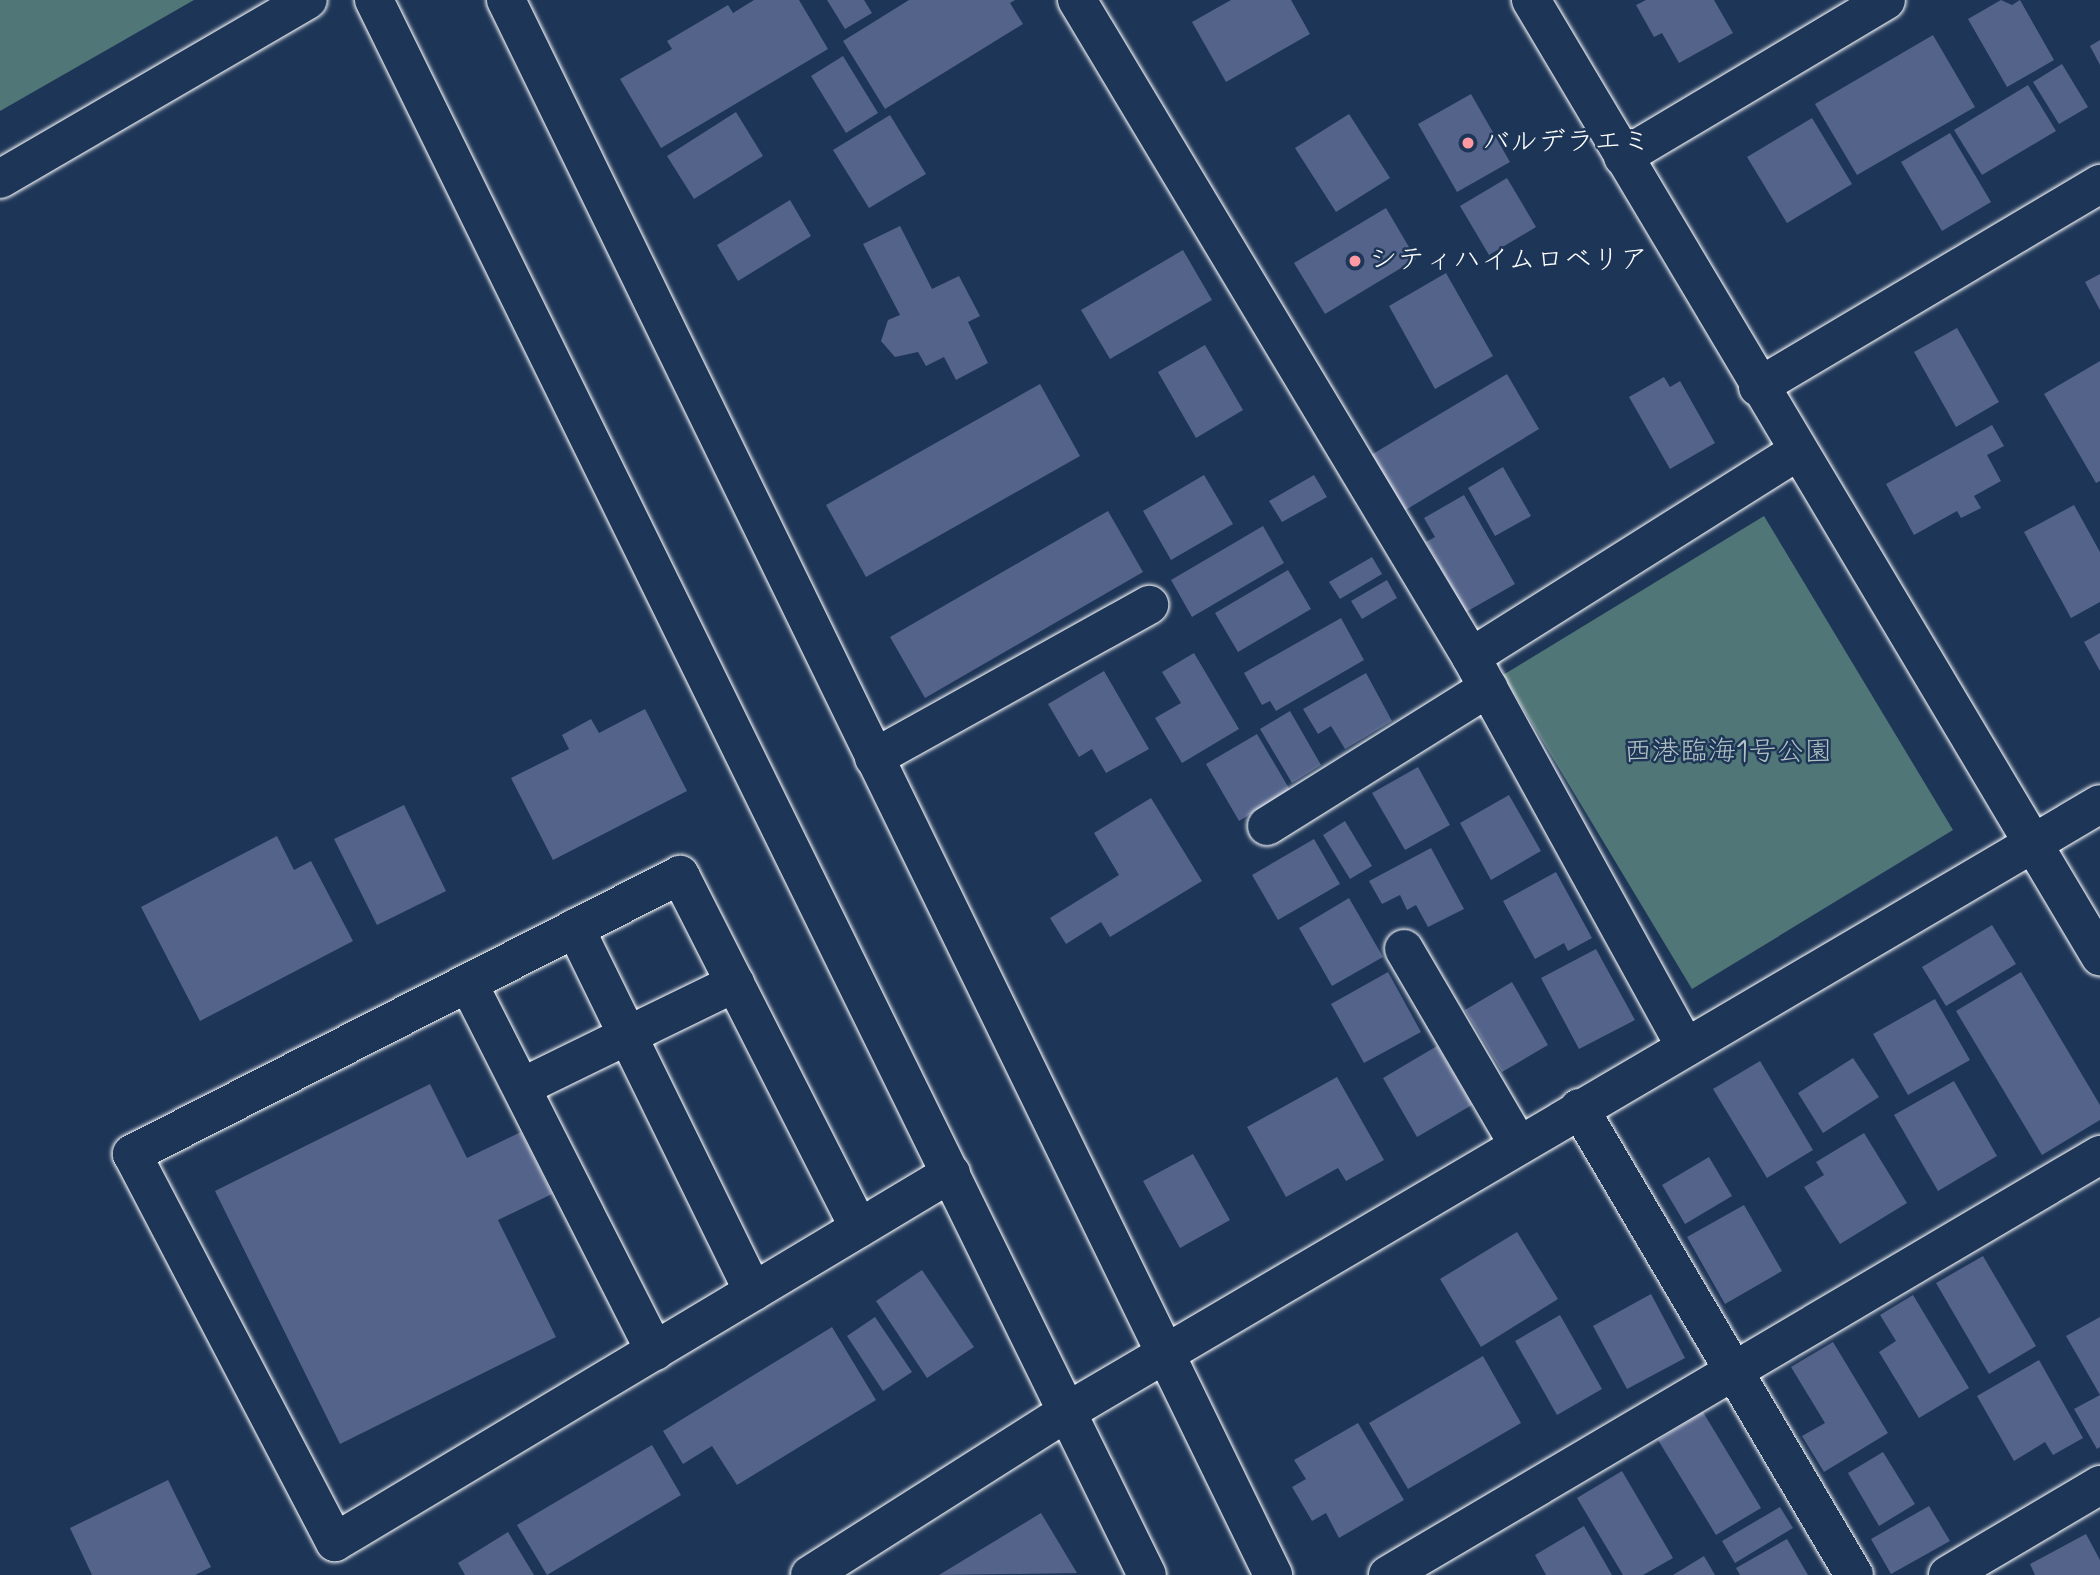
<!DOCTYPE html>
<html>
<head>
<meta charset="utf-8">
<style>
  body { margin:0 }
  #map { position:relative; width:2100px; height:1575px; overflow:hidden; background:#1d3557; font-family:Mynerve,"Klee One",sans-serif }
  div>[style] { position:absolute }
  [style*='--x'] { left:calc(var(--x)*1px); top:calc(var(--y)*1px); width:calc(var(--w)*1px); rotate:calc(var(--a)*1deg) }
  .green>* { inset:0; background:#517678 }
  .building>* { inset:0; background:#54638a }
  .roads { filter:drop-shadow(0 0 2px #fff) drop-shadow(0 0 2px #fff) }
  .minor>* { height:38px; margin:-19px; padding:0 19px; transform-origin:19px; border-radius:19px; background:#1d3557 }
  .dots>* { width:19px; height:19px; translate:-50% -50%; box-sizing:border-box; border:4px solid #1d3557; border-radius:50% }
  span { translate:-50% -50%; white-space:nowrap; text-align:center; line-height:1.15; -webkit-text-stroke:5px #1d3557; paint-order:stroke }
  .poi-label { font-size:28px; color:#fff }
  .left { translate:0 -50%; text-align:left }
  .park-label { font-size:28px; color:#b1c1c2 }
</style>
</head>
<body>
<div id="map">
  <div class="green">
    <i style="clip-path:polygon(0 0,194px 0,0 111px)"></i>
    <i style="clip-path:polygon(1764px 516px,1953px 830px,1692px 989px,1503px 675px)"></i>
  </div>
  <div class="building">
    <i style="clip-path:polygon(754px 0,799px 0,828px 49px,661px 148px,620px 79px,672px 49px,667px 41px,728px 5px,733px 13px)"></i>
    <i style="clip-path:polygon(827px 0,864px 0,872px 13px,845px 29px)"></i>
    <i style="clip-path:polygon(909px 0,1015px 0,1010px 3px,1023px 24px,885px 109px,843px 41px)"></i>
    <i style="clip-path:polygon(1231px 0,1291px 0,1310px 34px,1226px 82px,1192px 22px)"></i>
    <i style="clip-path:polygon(1646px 0,1714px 0,1733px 33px,1679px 63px,1662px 33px,1654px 37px,1636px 5px)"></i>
    <i style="clip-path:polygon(2001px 0,2012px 5px,2020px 0,2054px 60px,2007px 87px,1968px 19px)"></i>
    <i style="clip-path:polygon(1933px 35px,1975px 107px,1857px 175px,1815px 104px)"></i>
    <i style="clip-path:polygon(2100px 40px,2100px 65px,2090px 46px)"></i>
    <i style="clip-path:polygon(843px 56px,878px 113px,846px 133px,811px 76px)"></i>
    <i style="clip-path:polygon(2062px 64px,2088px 107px,2059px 124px,2033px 82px)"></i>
    <i style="clip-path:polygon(2028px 85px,2056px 131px,1982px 175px,1954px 130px)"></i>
    <i style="clip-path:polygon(1471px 94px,1510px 162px,1457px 192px,1418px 124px)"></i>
    <i style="clip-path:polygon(736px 112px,763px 156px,694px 199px,667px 156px)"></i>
    <i style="clip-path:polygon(1349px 114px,1390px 178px,1336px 212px,1295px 148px)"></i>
    <i style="clip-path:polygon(890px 115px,926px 174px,869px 208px,833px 150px)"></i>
    <i style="clip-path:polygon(1812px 118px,1852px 184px,1787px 223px,1747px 157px)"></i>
    <i style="clip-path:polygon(1950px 133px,1991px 202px,1942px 231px,1901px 162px)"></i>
    <i style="clip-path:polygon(1507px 178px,1536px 227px,1489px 255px,1460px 206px)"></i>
    <i style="clip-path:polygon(790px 200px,811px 236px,738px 281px,717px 245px)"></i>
    <i style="clip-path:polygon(1386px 208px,1416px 259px,1325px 314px,1294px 263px)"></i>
    <i style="clip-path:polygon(900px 226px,932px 289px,959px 276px,980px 316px,968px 322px,988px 363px,956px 380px,944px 357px,926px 366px,918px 352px,895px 357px,881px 341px,888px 320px,900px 315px,863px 244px)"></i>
    <i style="clip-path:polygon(1183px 250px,1212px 300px,1110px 359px,1081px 310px)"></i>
    <i style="clip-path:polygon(1446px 273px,1493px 356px,1435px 389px,1389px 306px)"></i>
    <i style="clip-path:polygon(2100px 274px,2100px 310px,2085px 282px)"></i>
    <i style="clip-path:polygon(1957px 328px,1999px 402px,1956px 427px,1914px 352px)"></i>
    <i style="clip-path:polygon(1205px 345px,1243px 410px,1196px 438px,1158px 372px)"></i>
    <i style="clip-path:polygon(2100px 361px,2100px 481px,2096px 483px,2044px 394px)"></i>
    <i style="clip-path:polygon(1507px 374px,1539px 429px,1399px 514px,1366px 458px)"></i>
    <i style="clip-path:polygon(1664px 377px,1670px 387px,1680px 381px,1715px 443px,1670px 469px,1629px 397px)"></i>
    <i style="clip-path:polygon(1040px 384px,1080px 456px,866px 577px,826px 505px)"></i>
    <i style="clip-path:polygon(1992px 425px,2004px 446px,1987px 455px,2001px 481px,1974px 496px,1981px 508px,1961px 518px,1957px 511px,1914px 535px,1886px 484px)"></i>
    <i style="clip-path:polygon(1503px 467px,1531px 516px,1495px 536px,1468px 488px)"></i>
    <i style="clip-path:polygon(1204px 475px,1233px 524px,1171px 560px,1143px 511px)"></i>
    <i style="clip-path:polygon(1314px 475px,1327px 497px,1282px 522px,1269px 501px)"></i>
    <i style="clip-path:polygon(1464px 495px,1515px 584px,1466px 612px,1426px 542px,1435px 537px,1424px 518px)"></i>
    <i style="clip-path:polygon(2074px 505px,2100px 552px,2100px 602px,2071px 618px,2024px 532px)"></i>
    <i style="clip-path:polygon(1108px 511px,1143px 572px,925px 698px,890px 637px)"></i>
    <i style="clip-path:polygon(1263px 526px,1284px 563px,1192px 617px,1171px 580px)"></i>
    <i style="clip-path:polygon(1372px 557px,1382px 574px,1340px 599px,1329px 582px)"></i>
    <i style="clip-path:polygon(1288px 570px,1311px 609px,1238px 652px,1215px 613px)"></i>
    <i style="clip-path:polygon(1387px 580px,1397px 598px,1362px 619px,1351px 601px)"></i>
    <i style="clip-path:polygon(1341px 618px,1364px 660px,1276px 711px,1270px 701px,1262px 705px,1244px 673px)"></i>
    <i style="clip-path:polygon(2100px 633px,2100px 671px,2084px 642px)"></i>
    <i style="clip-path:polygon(1194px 653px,1239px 729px,1182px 763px,1155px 718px,1181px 703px,1162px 672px)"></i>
    <i style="clip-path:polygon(1104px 671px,1149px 749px,1106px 773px,1092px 749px,1079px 757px,1048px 704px)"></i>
    <i style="clip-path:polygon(1366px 673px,1392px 721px,1345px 749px,1331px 726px,1318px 734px,1303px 709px)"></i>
    <i style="clip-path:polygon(645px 709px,687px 791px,553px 860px,511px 778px,569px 749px,562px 735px,591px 719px,599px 733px)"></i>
    <i style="clip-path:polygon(1290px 711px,1321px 765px,1292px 783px,1260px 729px)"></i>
    <i style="clip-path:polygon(1257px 734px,1290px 790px,1239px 821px,1206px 764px)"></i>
    <i style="clip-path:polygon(1418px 767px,1450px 825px,1405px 850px,1372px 793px)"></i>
    <i style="clip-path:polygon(1509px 795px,1541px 851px,1491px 880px,1460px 823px)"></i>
    <i style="clip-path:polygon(1151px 798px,1202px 881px,1110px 937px,1101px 922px,1066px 944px,1050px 918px,1119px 875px,1094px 833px)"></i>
    <i style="clip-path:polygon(404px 805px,446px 891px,377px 925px,334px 839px)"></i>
    <i style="clip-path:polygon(1345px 821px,1372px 866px,1350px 879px,1323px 835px)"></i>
    <i style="clip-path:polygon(277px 836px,294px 870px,311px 861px,353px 941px,200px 1021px,141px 907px)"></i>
    <i style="clip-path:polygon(1314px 839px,1340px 884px,1278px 920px,1252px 875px)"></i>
    <i style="clip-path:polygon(1431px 848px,1464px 909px,1428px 927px,1416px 905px,1407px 910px,1400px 895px,1382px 904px,1369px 881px)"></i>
    <i style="clip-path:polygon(1556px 872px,1592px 938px,1568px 951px,1564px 943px,1535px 959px,1503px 901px)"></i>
    <i style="clip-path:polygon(1349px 898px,1383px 957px,1332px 986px,1299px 928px)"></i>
    <i style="clip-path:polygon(1992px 925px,2016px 964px,1946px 1006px,1922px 967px)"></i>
    <i style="clip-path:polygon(1596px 949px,1635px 1020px,1579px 1049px,1541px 978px)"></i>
    <i style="clip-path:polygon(1388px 972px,1421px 1032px,1364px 1063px,1331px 1004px)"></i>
    <i style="clip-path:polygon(2021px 972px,2100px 1105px,2100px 1120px,2042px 1155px,1956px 1011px)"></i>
    <i style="clip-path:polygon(1512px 982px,1548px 1045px,1502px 1072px,1465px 1010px)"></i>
    <i style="clip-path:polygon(1935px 999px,1970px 1060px,1908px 1095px,1873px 1034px)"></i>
    <i style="clip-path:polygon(1437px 1046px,1472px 1105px,1417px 1137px,1383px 1078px)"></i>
    <i style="clip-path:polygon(1853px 1058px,1879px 1097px,1823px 1133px,1798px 1093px)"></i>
    <i style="clip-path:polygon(1760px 1061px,1813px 1150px,1767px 1178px,1713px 1089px)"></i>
    <i style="clip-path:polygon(1337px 1077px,1384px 1160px,1346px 1181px,1338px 1168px,1286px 1197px,1247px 1127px)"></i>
    <i style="clip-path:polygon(1954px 1081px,1997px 1156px,1938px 1191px,1894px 1115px)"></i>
    <i style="clip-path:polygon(430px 1084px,467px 1158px,521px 1132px,552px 1194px,498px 1220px,556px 1337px,340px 1444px,215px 1191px)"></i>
    <i style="clip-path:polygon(1864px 1133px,1907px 1203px,1840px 1244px,1804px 1187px,1824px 1175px,1816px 1162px)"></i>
    <i style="clip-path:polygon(1193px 1154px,1230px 1220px,1180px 1248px,1143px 1181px)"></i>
    <i style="clip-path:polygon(1709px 1157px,1732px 1196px,1685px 1224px,1662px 1185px)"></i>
    <i style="clip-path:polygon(1744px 1205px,1782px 1271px,1725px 1304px,1687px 1237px)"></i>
    <i style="clip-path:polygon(1517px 1232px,1558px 1299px,1481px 1347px,1440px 1279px)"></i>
    <i style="clip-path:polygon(1983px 1256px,2036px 1346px,1989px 1374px,1936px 1283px)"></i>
    <i style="clip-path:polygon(922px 1270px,974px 1347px,927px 1378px,876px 1301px)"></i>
    <i style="clip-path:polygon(1651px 1294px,1685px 1358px,1627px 1389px,1593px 1326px)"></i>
    <i style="clip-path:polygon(1913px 1295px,1969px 1388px,1919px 1418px,1879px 1352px,1896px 1341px,1880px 1315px)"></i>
    <i style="clip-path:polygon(1560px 1315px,1602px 1389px,1557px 1415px,1515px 1341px)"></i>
    <i style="clip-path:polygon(875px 1317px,912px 1372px,883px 1391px,847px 1336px)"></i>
    <i style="clip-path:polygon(2100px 1317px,2100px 1447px,2097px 1449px,2074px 1409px,2100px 1395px,2066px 1336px)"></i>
    <i style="clip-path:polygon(832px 1327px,876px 1400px,737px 1485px,712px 1446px,683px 1464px,663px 1431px)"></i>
    <i style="clip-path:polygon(1833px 1342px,1888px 1433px,1824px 1472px,1802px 1436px,1825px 1423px,1791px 1367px)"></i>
    <i style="clip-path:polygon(1483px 1356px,1521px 1423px,1408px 1489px,1369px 1423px)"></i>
    <i style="clip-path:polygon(2039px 1360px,2083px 1438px,2053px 1455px,2045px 1442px,2014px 1461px,1977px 1396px)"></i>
    <i style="clip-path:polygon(1703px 1412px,1761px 1508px,1716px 1535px,1658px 1440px)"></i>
    <i style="clip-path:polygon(1358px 1423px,1404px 1500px,1339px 1538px,1326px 1513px,1312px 1521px,1292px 1487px,1306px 1479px,1294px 1460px)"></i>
    <i style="clip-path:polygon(652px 1445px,681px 1495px,547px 1575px,517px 1525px)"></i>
    <i style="clip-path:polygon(1883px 1452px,1915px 1504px,1879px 1526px,1848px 1473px)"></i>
    <i style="clip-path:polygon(1622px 1471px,1673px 1558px,1643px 1575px,1623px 1575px,1577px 1498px)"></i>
    <i style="clip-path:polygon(168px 1480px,211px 1567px,195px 1575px,92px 1575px,70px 1528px)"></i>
    <i style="clip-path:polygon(1929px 1506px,1950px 1541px,1891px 1574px,1871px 1539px)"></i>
    <i style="clip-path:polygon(1780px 1507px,1793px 1528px,1735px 1563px,1722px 1541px)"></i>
    <i style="clip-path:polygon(1041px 1513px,1077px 1573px,939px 1575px)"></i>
    <i style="clip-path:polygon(1584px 1526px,1612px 1575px,1546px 1575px,1535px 1555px)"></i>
    <i style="clip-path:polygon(508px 1532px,534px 1575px,465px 1575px,458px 1563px)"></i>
    <i style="clip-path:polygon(2086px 1534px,2100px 1560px,2100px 1575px,2035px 1575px,2030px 1564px)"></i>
    <i style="clip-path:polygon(1787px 1539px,1808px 1575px,1740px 1575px,1736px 1568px)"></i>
    <i style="clip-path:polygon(1704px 1556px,1715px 1575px,1673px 1575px)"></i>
  </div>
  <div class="roads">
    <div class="minor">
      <i style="--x:374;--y:0;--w:1754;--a:63.86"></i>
      <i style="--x:506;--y:0;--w:1752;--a:64.03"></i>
      <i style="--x:1077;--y:0;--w:766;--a:59.05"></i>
      <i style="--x:1471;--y:657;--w:444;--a:61.2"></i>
      <i style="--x:1531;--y:0;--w:1113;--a:59.24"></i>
      <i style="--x:1623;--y:157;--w:306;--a:-30.8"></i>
      <i style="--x:0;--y:179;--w:356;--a:-30.2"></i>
      <i style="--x:1758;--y:387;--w:398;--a:-30.7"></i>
      <i style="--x:1471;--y:657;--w:384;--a:-32.2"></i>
      <i style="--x:874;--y:758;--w:315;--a:-29.1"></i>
      <i style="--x:1267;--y:826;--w:261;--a:-32"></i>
      <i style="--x:575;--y:928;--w:405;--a:63.9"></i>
      <i style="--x:1404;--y:949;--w:226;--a:59.7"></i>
      <i style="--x:468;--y:983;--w:413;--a:63.1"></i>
      <i style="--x:524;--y:1086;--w:235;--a:-26"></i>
      <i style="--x:1579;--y:1108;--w:542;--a:59.51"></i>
      <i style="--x:859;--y:1228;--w:396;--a:-116.9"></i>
      <i style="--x:680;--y:875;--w:615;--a:153.02"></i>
      <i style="--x:132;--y:1154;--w:438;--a:62.4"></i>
      <i style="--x:335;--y:1542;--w:718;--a:-30.92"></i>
      <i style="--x:810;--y:1575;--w:306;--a:-32.4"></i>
      <i style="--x:1068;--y:1411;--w:1197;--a:-30.46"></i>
      <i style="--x:1388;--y:1575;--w:827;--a:-30.54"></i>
      <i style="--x:1948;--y:1575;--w:177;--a:-30.6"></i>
    </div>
  </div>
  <div class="dots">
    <i style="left:1468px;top:143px;background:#ff9aa2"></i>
    <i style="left:1355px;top:261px;background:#ff9aa2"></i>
  </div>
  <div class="poi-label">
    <span class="left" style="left:1482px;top:143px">バルデラエミ</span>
    <span class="left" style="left:1369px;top:261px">シティハイムロベリア</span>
  </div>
  <div class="park-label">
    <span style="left:1728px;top:753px">西港臨海1号公園</span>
  </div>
</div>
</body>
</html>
